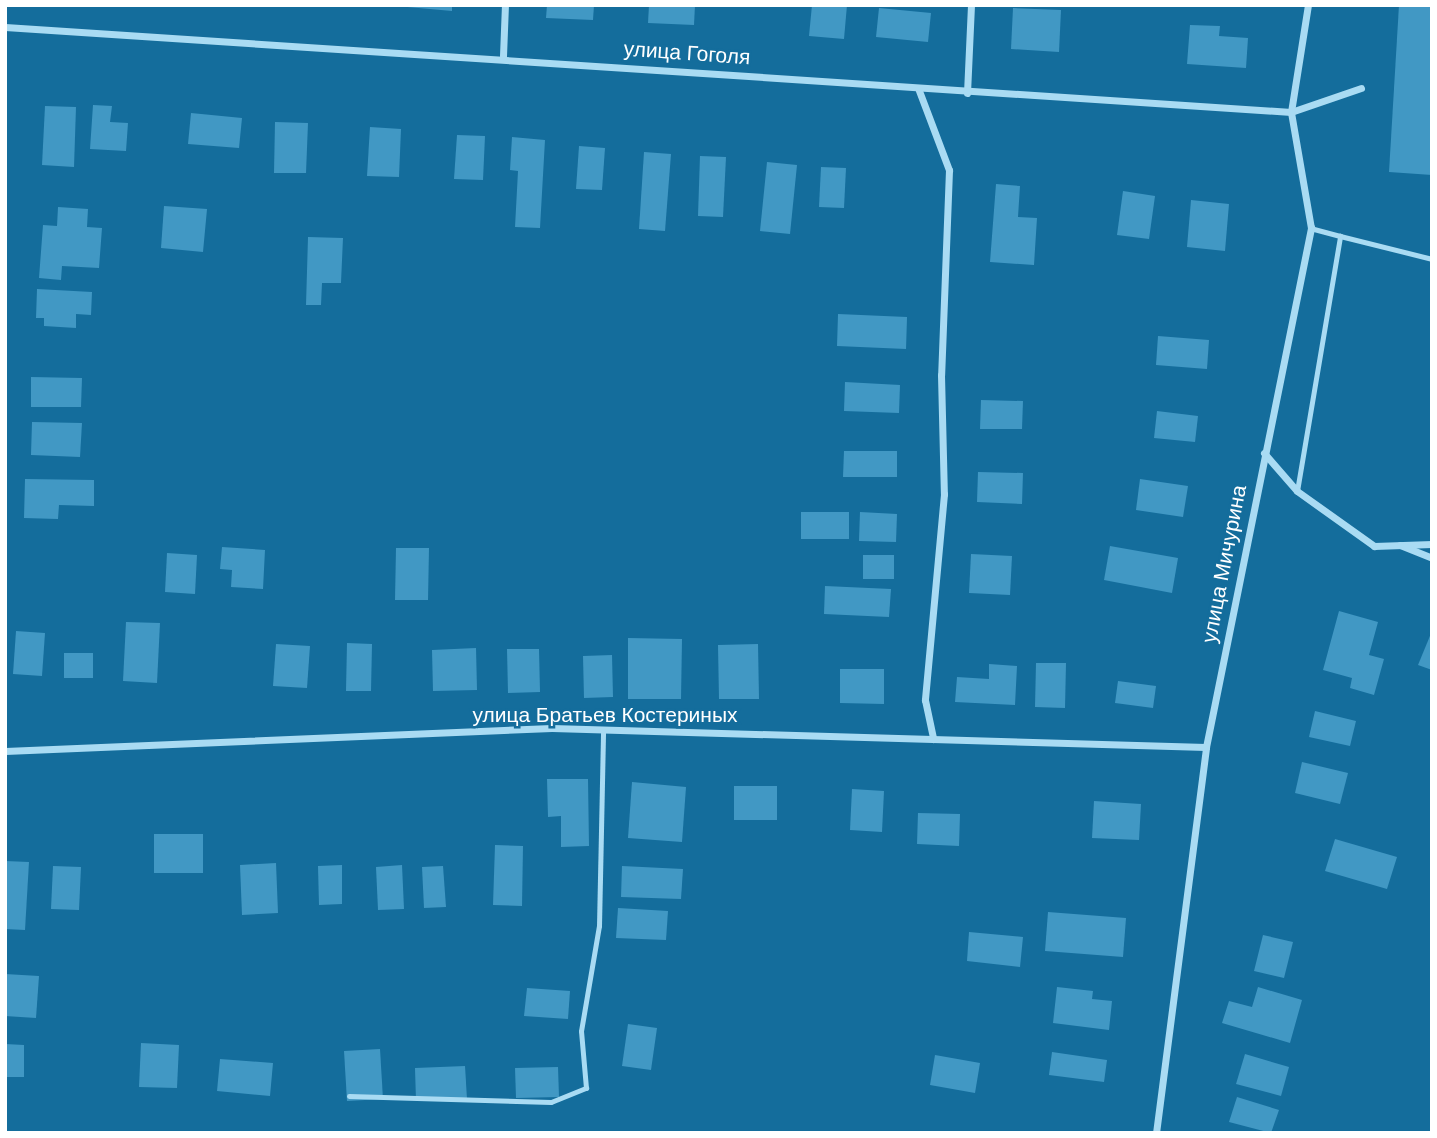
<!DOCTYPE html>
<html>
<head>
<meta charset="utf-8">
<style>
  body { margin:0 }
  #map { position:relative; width:1437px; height:1138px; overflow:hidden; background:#146d9c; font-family:"DM Sans",sans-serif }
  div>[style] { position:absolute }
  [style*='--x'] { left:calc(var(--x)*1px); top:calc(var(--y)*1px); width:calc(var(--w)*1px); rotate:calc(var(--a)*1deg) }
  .building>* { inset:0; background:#4198c4 }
  .lane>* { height:5px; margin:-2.5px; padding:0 2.5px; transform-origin:2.5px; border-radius:2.5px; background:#a9dbf3 }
  .street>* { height:7px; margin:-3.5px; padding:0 3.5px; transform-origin:3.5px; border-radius:3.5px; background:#a9dbf3 }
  span { translate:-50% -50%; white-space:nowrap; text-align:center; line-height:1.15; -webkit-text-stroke:5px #146d9c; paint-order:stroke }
  .street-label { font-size:21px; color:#fff }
  .frame { position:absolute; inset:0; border:7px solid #fff; pointer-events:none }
</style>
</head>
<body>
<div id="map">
  <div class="building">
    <i style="clip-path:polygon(385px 5px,452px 5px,452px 11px)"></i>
    <i style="clip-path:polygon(547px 5px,594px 5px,593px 20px,546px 18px)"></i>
    <i style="clip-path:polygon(649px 5px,695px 5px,694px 25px,648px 23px)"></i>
    <i style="clip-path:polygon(812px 5px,847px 5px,844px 39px,809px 36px)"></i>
    <i style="clip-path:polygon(1399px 5px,1432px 5px,1432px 175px,1389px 172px)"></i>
    <i style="clip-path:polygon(879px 8px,931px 13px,928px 42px,876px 37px)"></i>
    <i style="clip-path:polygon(1013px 8px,1061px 10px,1059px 52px,1011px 49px)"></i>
    <i style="clip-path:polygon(1190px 25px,1220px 26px,1219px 36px,1248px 38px,1246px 68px,1187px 64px)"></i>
    <i style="clip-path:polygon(93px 105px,112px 106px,110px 122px,128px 123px,126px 151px,90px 149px)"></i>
    <i style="clip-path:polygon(45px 106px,76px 107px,74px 167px,42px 165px)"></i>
    <i style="clip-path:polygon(191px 113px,242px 118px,239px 148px,188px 144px)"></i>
    <i style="clip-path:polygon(275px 122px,308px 123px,306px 173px,274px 173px)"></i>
    <i style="clip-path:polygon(370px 127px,401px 129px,399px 177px,367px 176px)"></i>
    <i style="clip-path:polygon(457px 135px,485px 136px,483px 180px,454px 179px)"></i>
    <i style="clip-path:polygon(512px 137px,545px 140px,540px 228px,515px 227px,518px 171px,510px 170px)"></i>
    <i style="clip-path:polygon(579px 146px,605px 148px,602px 190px,576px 189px)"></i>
    <i style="clip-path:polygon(644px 152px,671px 154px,665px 231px,639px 229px)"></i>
    <i style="clip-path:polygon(700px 156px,726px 157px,723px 217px,698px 216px)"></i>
    <i style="clip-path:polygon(767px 162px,797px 165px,790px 234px,760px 231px)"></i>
    <i style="clip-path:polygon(821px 167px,846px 168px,844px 208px,819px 207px)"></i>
    <i style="clip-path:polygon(996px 184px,1020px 186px,1018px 217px,1037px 218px,1034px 265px,990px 262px)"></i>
    <i style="clip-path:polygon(1123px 191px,1155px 196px,1149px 239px,1117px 235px)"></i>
    <i style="clip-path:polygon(1191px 200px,1229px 204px,1225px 251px,1187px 247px)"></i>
    <i style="clip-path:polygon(164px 206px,207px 209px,203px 252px,161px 248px)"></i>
    <i style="clip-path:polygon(58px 207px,88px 209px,87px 227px,102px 228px,99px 268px,62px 266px,61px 280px,39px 278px,43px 225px,57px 226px)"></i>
    <i style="clip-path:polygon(308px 237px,343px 238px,341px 283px,322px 283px,321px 305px,306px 305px)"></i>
    <i style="clip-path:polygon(37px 289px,92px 292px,91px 315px,76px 314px,76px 328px,44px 326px,44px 318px,36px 318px)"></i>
    <i style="clip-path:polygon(838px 314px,907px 317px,906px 349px,837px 346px)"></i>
    <i style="clip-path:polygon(1158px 336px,1209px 340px,1207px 369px,1156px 365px)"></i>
    <i style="clip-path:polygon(31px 377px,82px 378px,81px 407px,31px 407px)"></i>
    <i style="clip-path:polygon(845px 382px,900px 385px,899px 413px,844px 411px)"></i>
    <i style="clip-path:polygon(981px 400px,1023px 401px,1022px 429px,980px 429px)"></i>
    <i style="clip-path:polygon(1157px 411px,1198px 416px,1195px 442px,1154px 438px)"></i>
    <i style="clip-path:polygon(32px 422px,82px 423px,80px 457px,31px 455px)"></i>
    <i style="clip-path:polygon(844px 451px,897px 451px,897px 477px,843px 477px)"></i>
    <i style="clip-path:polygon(978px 472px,1023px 473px,1022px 504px,977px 502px)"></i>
    <i style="clip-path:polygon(25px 479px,94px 480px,94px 506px,59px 505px,58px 519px,24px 518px)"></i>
    <i style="clip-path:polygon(1140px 479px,1188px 486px,1183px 517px,1136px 510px)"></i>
    <i style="clip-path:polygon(801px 512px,849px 512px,849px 539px,801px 539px)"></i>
    <i style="clip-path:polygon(860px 512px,897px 514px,896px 542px,859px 541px)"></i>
    <i style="clip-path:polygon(1110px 546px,1178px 558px,1172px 593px,1104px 580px)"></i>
    <i style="clip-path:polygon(222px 547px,265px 550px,263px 589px,231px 587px,232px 570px,220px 569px)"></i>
    <i style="clip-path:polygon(396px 548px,429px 548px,428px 600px,395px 600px)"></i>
    <i style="clip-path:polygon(167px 553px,197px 555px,195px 594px,165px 592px)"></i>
    <i style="clip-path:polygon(971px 554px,1012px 556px,1010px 595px,969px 593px)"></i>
    <i style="clip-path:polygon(863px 555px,894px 555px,894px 579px,863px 579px)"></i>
    <i style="clip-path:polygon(825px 586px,891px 589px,889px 617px,824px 614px)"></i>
    <i style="clip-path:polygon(1339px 611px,1378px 622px,1369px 655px,1384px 659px,1374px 695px,1350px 688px,1352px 678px,1323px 670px)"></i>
    <i style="clip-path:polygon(126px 622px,160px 623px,157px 683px,123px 681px)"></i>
    <i style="clip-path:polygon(16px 631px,45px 633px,42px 676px,13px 674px)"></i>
    <i style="clip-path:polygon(1432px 631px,1432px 670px,1418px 665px)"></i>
    <i style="clip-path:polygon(628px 638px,682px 639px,681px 699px,628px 699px)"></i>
    <i style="clip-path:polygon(347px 643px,372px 644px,371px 691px,346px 691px)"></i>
    <i style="clip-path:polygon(276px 644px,310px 646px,307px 688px,273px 686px)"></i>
    <i style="clip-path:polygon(758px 644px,759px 699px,719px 699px,718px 645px)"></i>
    <i style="clip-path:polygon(476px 648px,477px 690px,433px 691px,432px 650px)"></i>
    <i style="clip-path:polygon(507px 649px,539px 649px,540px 692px,508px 693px)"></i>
    <i style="clip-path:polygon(64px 653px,93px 653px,93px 678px,64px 678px)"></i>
    <i style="clip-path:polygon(612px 655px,613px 697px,584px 698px,583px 656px)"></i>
    <i style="clip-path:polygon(1036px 663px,1066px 663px,1065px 708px,1035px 707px)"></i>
    <i style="clip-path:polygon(989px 664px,1017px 666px,1015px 705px,955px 702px,957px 677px,989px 679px)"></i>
    <i style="clip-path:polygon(840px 669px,884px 669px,884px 704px,840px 703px)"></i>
    <i style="clip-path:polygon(1118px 681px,1156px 686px,1153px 708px,1115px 703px)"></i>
    <i style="clip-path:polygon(1315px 711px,1356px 721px,1350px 746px,1309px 737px)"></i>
    <i style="clip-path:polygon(1302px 762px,1348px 773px,1340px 804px,1295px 793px)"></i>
    <i style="clip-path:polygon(547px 779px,588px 779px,589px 846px,561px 847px,561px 816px,548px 817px)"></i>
    <i style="clip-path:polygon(632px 782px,686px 787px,682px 842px,628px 838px)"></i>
    <i style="clip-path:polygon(734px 786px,777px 786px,777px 820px,734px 820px)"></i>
    <i style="clip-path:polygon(852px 789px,884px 791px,882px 832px,850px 830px)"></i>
    <i style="clip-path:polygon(1094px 801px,1141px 804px,1139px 840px,1092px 838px)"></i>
    <i style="clip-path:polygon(918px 813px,960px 814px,959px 846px,917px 844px)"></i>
    <i style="clip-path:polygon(154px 834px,203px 834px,203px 873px,154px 873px)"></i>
    <i style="clip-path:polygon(1335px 839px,1397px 857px,1387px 889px,1325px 871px)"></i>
    <i style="clip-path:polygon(495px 845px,523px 846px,522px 906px,493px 905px)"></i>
    <i style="clip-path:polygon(5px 861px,29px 862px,25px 930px,5px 929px)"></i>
    <i style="clip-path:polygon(276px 863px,278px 913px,242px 915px,240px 865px)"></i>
    <i style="clip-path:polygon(342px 865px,342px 904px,319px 905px,318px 866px)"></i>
    <i style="clip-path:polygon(402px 865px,404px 909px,378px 910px,376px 867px)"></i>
    <i style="clip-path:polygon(53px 866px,81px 867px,79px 910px,51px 909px)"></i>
    <i style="clip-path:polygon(443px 866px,446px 907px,424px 908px,422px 867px)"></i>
    <i style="clip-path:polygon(622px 866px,683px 869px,681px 899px,621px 897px)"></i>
    <i style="clip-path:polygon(618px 908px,668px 911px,666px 940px,616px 938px)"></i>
    <i style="clip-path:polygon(1048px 912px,1126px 918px,1123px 957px,1045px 951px)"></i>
    <i style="clip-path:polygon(969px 932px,1023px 937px,1020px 967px,967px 961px)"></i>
    <i style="clip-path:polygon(1263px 935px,1293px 942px,1284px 978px,1254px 971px)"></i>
    <i style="clip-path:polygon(5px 974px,39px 976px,36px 1018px,5px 1016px)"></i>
    <i style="clip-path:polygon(1057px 987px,1093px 991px,1092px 999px,1112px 1001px,1109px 1030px,1053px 1023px)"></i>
    <i style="clip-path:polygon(1258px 987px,1302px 1000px,1290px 1043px,1222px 1023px,1229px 1001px,1252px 1007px)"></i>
    <i style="clip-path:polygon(527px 988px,570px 991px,568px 1019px,524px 1016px)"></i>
    <i style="clip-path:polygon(628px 1024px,657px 1028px,651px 1070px,622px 1066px)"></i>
    <i style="clip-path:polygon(141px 1043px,179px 1045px,177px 1088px,139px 1087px)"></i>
    <i style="clip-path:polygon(5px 1044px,24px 1045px,24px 1077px,5px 1077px)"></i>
    <i style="clip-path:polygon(380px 1049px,383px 1099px,347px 1101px,344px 1051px)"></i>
    <i style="clip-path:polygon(1052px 1052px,1107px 1060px,1104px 1082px,1049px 1075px)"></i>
    <i style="clip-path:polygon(1245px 1054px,1289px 1067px,1281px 1096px,1236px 1084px)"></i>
    <i style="clip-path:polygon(935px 1055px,980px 1063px,975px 1093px,930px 1085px)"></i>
    <i style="clip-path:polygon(220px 1059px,273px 1063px,270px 1096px,217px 1091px)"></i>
    <i style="clip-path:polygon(465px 1066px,467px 1099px,416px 1101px,415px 1068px)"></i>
    <i style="clip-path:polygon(558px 1067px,559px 1097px,516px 1098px,515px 1068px)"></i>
    <i style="clip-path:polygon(1237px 1097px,1279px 1110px,1271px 1133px,1229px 1122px)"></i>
  </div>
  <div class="lane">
    <i style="--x:1340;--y:236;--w:95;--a:14"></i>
    <i style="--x:1297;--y:491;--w:259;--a:-80.4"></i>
    <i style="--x:1340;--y:236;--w:30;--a:-165"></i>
    <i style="--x:349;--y:1096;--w:202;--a:1.7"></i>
    <i style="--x:551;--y:1102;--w:38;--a:-22"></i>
    <i style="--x:586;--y:1088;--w:57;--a:-95"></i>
    <i style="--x:581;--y:1031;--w:107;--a:-80.3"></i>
    <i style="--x:599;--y:926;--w:197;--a:-88.8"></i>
  </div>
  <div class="street">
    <i style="--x:5;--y:27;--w:1289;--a:3.78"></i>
    <i style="--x:1291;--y:112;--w:74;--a:-18.9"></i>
    <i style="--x:503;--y:56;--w:51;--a:-87.8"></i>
    <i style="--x:918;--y:88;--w:88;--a:69.3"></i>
    <i style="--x:949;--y:170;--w:205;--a:92.2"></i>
    <i style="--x:941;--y:375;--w:119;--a:88.6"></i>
    <i style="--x:944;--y:494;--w:207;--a:95.3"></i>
    <i style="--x:925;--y:700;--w:40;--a:78"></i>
    <i style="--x:967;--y:93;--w:88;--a:-87.4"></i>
    <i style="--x:1264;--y:453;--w:50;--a:49"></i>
    <i style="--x:1297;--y:491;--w:95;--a:35.5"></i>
    <i style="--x:1374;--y:546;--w:58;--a:-2"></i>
    <i style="--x:1400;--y:545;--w:35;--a:22"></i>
    <i style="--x:5;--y:751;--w:547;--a:-2.41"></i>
    <i style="--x:552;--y:728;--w:654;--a:1.66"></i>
    <i style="--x:1156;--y:1133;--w:389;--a:-82.6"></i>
    <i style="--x:1206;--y:747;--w:530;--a:-78.56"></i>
    <i style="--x:1311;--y:228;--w:118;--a:-99.8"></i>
    <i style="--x:1291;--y:112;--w:108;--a:-81"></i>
  </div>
  <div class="street-label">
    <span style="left:687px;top:53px;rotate:4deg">улица Гоголя</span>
    <span style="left:1224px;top:564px;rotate:-79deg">улица Мичурина</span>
    <span style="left:605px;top:715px">улица Братьев Костериных</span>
  </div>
  <div class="frame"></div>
</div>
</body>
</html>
